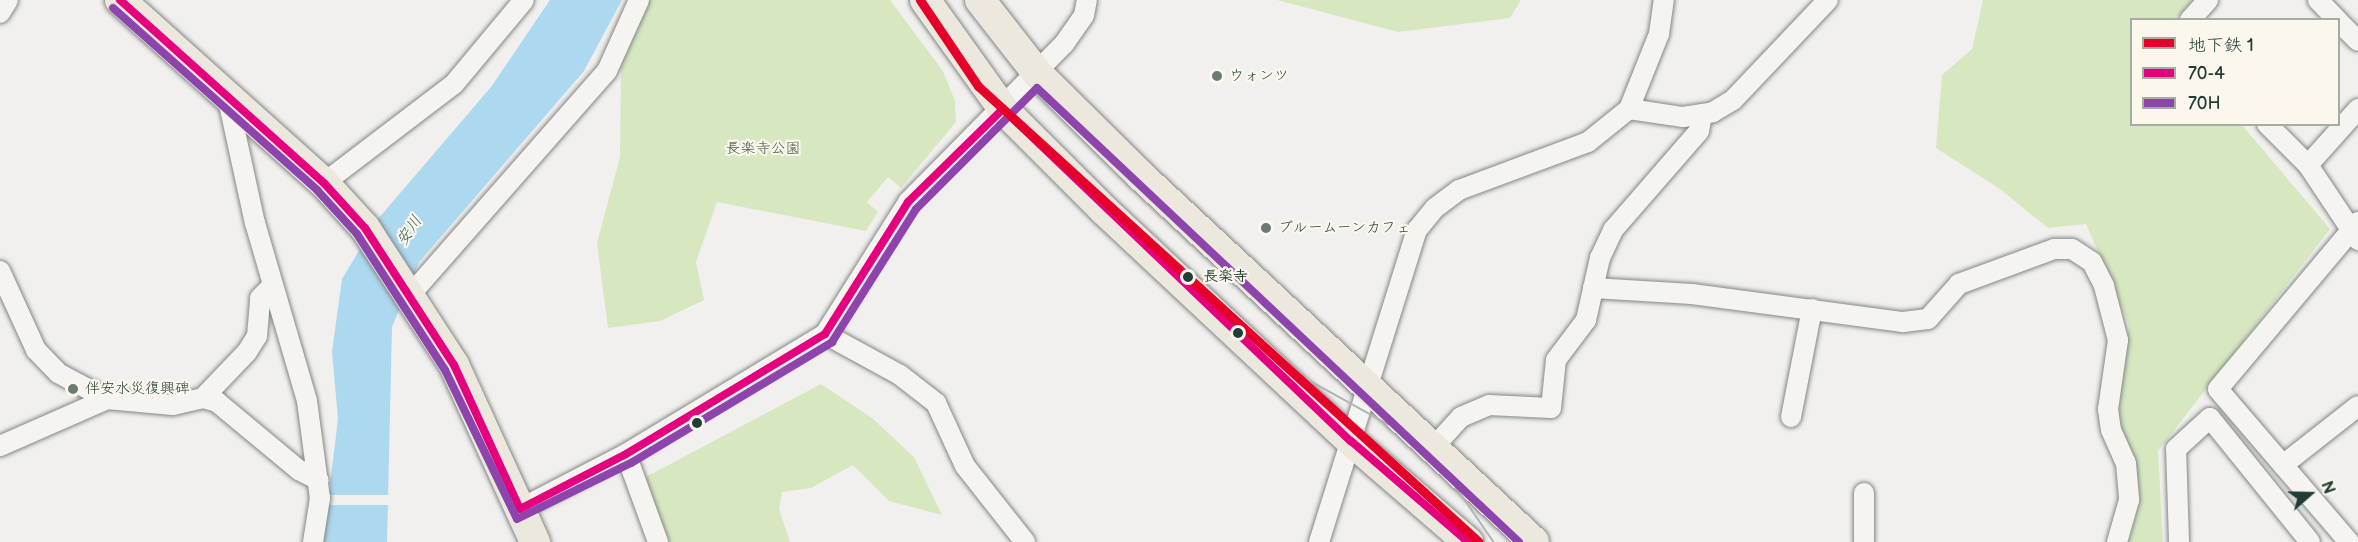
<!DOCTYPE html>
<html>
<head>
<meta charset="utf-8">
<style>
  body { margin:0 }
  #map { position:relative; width:2358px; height:542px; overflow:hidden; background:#f1f0ef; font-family:"Balsamiq Sans","Klee One",sans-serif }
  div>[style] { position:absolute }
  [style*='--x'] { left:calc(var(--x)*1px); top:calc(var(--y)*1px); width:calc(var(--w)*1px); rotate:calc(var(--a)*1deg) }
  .green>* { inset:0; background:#d7e8c0 }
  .water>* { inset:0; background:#acd8f0 }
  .pier>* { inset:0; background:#f1f0ef }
  .roads { filter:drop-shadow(0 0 2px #838886) drop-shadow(0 0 2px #838886) }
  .street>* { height:20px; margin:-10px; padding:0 10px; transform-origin:10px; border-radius:10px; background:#f5f4f1 }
  .primary>* { height:30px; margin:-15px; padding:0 15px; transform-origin:15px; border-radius:15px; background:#ece8dd }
  .tram>* { height:1.5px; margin:-0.75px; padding:0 0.75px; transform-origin:0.75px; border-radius:0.75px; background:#b1b4b1 }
  .bus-1>* { height:8px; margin:-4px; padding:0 4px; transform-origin:4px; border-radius:4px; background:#e5007d }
  .bus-2>* { height:8px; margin:-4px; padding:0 4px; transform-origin:4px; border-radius:4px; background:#8e44ad }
  .metro-1>* { height:9px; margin:-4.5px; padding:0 4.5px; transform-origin:4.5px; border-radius:4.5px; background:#e4002b }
  .dots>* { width:16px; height:16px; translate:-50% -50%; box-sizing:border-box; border:3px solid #fbf7ec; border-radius:50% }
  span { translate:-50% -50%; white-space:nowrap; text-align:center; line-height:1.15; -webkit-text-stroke:4.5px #fbf7ec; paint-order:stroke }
  .poi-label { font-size:15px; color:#1f3d34 }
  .left { translate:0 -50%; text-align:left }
  .park-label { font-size:15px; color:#3f5e48 }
  .stop-label { font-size:15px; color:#1f3d34; font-weight:700 }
  .water-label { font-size:16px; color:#355a5a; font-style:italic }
  .legend { position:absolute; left:2130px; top:18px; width:210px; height:108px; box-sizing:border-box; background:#fbf7ec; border:2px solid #a3ada2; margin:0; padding:8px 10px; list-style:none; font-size:18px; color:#1f3d34 }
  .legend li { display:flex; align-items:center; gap:12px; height:30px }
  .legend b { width:30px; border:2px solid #a3ada2 }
  .north { position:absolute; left:2280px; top:464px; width:60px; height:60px; -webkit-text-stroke:4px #fbf7ec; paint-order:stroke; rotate:70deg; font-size:16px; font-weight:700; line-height:24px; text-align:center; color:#1f3d34 }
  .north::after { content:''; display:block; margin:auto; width:21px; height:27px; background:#1f3d34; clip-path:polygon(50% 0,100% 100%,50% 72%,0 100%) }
</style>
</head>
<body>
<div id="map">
  <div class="green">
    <i style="clip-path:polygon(647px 0,890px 0,943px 71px,955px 101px,956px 122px,901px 188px,888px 177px,867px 202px,878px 212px,866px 231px,717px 202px,696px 262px,704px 300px,660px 321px,608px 328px,597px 243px,620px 157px,621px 62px)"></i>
    <i style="clip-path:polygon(1277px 0,1521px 0,1510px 18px,1398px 32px)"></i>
    <i style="clip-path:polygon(1983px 0,2192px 0,2176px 19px,2132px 20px,2132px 124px,2242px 125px,2330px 229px,2158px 451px,2163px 542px,2129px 542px,2140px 500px,2118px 414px,2129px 325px,2086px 224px,2048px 228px,2000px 189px,1936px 148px,1942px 75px,1972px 49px)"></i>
    <i style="clip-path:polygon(821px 384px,872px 418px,914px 457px,942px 515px,889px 501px,853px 465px,811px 488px,782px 492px,779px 509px,790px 542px,670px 542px,644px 478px)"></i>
  </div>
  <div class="water">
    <i style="clip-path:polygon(550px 0,622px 0,584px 71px,419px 262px,392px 327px,387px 542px,323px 542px,338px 419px,332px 352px,342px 279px,378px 219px,491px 87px)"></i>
  </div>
  <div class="pier">
    <i style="clip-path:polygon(327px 495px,391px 495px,391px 505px,326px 505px)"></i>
  </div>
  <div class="roads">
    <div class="street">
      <i style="--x:2318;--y:0;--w:28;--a:46"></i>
      <i style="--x:0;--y:13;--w:15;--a:-58"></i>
      <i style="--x:2190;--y:20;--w:27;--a:-48"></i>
      <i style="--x:2338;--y:21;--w:28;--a:45"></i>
      <i style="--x:227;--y:95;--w:131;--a:77.7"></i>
      <i style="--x:255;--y:223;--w:185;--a:73.7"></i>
      <i style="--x:307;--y:401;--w:98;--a:82.4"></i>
      <i style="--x:320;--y:498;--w:45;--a:99"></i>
      <i style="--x:1629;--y:109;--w:55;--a:8.4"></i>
      <i style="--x:1683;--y:117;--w:30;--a:-9"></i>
      <i style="--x:1713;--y:112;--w:23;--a:-31"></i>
      <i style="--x:1733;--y:100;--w:138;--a:-46.5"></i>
      <i style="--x:2267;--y:124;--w:58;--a:45"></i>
      <i style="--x:2308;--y:165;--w:90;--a:56.3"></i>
      <i style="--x:2308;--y:165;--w:75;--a:-48.2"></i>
      <i style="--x:324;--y:183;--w:163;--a:-37.3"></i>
      <i style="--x:454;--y:84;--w:109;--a:-50.2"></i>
      <i style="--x:0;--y:271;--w:87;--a:65.5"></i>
      <i style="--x:36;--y:350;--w:32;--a:46"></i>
      <i style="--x:58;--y:373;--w:55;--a:28"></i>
      <i style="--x:1593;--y:288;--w:99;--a:3.5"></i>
      <i style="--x:1692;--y:294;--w:213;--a:7.6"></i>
      <i style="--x:1903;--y:322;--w:25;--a:-7"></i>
      <i style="--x:1928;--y:319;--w:47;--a:-48.5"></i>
      <i style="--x:1959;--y:284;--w:101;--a:-20.2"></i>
      <i style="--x:2054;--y:249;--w:18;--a:0"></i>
      <i style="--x:2072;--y:249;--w:24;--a:33"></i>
      <i style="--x:2092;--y:262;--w:27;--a:63"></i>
      <i style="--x:2104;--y:286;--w:56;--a:75.5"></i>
      <i style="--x:2118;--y:340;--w:70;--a:98.2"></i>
      <i style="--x:2108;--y:409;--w:21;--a:82"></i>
      <i style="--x:2111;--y:430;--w:36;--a:66"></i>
      <i style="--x:2126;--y:463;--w:37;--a:85"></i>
      <i style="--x:2129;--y:500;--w:44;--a:105.9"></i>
      <i style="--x:411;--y:294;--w:297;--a:-48.7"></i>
      <i style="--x:607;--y:71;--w:78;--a:-65.7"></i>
      <i style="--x:825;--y:334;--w:85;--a:28.7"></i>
      <i style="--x:900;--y:375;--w:46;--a:37.9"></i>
      <i style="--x:936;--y:403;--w:69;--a:65.3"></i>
      <i style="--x:965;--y:466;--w:97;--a:51.7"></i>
      <i style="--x:203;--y:398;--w:15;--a:16"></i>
      <i style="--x:217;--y:402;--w:107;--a:39.7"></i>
      <i style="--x:299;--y:470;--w:22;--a:27"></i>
      <i style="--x:1791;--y:417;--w:110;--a:-79"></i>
      <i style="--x:0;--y:446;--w:117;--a:-23.7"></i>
      <i style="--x:107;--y:399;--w:66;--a:5.2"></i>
      <i style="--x:173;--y:405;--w:31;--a:-13"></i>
      <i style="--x:203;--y:398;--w:64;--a:-46.3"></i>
      <i style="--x:247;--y:352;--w:19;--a:-58"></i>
      <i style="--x:257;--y:336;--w:38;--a:-85"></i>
      <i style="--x:260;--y:298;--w:17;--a:-45"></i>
      <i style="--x:1432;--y:449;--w:43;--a:-47.8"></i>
      <i style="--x:1461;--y:417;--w:30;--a:-23"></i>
      <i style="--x:1489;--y:405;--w:62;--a:2.8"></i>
      <i style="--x:1551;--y:408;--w:48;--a:-84.1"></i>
      <i style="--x:1556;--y:360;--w:50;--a:-53.1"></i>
      <i style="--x:1586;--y:320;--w:64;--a:-77.3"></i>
      <i style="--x:1600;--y:258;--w:31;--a:-65"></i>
      <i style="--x:1613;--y:230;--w:131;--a:-49"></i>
      <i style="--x:1699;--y:131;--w:17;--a:-80"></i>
      <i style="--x:626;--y:454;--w:94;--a:70"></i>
      <i style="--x:2283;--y:465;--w:95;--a:-38.2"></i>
      <i style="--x:520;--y:509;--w:119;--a:-27.4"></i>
      <i style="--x:626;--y:454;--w:232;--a:-31.1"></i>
      <i style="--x:825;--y:334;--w:156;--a:-57.8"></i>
      <i style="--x:908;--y:202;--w:222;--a:-45.4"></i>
      <i style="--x:1064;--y:44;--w:35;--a:-55"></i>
      <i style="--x:1084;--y:15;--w:15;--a:-79"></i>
      <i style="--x:1319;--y:542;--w:327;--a:-72.6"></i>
      <i style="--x:1417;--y:230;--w:28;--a:-51"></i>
      <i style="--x:1435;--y:208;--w:30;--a:-37"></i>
      <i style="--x:1459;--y:190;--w:138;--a:-20.4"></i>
      <i style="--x:1588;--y:142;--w:53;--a:-38.8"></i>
      <i style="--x:1629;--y:109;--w:81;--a:-68.2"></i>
      <i style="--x:1659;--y:34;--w:34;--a:-82"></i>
      <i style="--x:1864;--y:542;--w:49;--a:-90"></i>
      <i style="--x:2179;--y:542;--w:93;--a:-91.8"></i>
      <i style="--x:2176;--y:449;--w:46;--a:-42.4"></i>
      <i style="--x:2210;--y:418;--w:159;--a:51.1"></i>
      <i style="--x:2349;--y:542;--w:201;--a:-130.6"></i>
      <i style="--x:2218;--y:389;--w:218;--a:-50"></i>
    </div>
    <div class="primary">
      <i style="--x:120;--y:0;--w:274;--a:41.9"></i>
      <i style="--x:324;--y:183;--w:61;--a:47.7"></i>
      <i style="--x:365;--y:228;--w:163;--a:57"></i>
      <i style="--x:454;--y:365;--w:195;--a:65.4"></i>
      <i style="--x:925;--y:0;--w:134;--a:54.4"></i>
      <i style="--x:1003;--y:109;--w:143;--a:45"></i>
      <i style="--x:1104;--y:210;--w:338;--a:43.1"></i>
      <i style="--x:1351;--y:441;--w:155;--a:40.8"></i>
      <i style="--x:980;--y:0;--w:93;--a:52"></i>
      <i style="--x:1037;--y:73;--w:146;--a:44.7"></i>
      <i style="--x:1141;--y:176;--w:537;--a:42.96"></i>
    </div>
  </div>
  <div class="tram">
    <i style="--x:1285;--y:367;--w:118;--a:29"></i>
    <i style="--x:1456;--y:487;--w:67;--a:55.4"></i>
  </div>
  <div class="bus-1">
    <i style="--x:120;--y:0;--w:274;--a:41.9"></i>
    <i style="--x:324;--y:183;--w:61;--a:47.7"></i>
    <i style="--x:365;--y:228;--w:163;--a:57"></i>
    <i style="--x:454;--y:365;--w:158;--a:65.4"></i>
    <i style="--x:1003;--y:109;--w:481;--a:43.7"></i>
    <i style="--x:1351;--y:441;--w:155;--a:40.8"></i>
    <i style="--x:520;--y:509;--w:119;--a:-27.4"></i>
    <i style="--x:626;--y:454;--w:232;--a:-31.1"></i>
    <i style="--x:825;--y:334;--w:156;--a:-57.8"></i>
    <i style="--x:908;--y:202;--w:133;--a:-44.4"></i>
  </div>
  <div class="bus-2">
    <i style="--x:113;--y:8;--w:273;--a:41.7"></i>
    <i style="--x:317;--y:190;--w:59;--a:47.7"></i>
    <i style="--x:357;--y:234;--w:162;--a:57.1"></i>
    <i style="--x:445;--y:370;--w:165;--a:64.2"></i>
    <i style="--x:517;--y:519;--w:127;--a:-26.2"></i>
    <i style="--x:631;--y:463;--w:235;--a:-31"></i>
    <i style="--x:832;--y:342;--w:157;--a:-57.7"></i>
    <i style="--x:916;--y:209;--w:171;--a:-45"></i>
    <i style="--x:1037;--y:88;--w:662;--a:43.29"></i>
  </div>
  <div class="metro-1">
    <i style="--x:920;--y:0;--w:104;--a:56"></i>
    <i style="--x:978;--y:86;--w:677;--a:42.31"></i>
  </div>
  <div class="dots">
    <i style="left:1217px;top:76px;background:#687c75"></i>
    <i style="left:1266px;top:228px;background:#687c75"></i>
    <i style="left:1188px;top:277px;background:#1f3d34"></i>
    <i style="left:1238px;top:333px;background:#1f3d34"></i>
    <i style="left:73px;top:389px;background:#687c75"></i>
    <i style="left:697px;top:423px;background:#1f3d34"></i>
  </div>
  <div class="poi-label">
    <span class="left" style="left:1229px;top:76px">ウォンツ</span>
    <span class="left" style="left:1278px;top:228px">ブルームーンカフェ</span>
    <span class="left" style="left:85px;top:389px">伴安水災復興碑</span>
  </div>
  <div class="park-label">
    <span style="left:763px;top:149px">長楽寺公園</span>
  </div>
  <div class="stop-label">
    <span class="left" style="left:1203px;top:277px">長楽寺</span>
  </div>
  <div class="water-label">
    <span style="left:410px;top:231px;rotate:-56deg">安川</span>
  </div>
  <ul class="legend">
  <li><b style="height:8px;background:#e4002b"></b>地下鉄 1</li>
  <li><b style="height:8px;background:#e5007d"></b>70-4</li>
  <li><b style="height:8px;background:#8e44ad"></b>70H</li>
  </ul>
  <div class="north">N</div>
</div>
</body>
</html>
